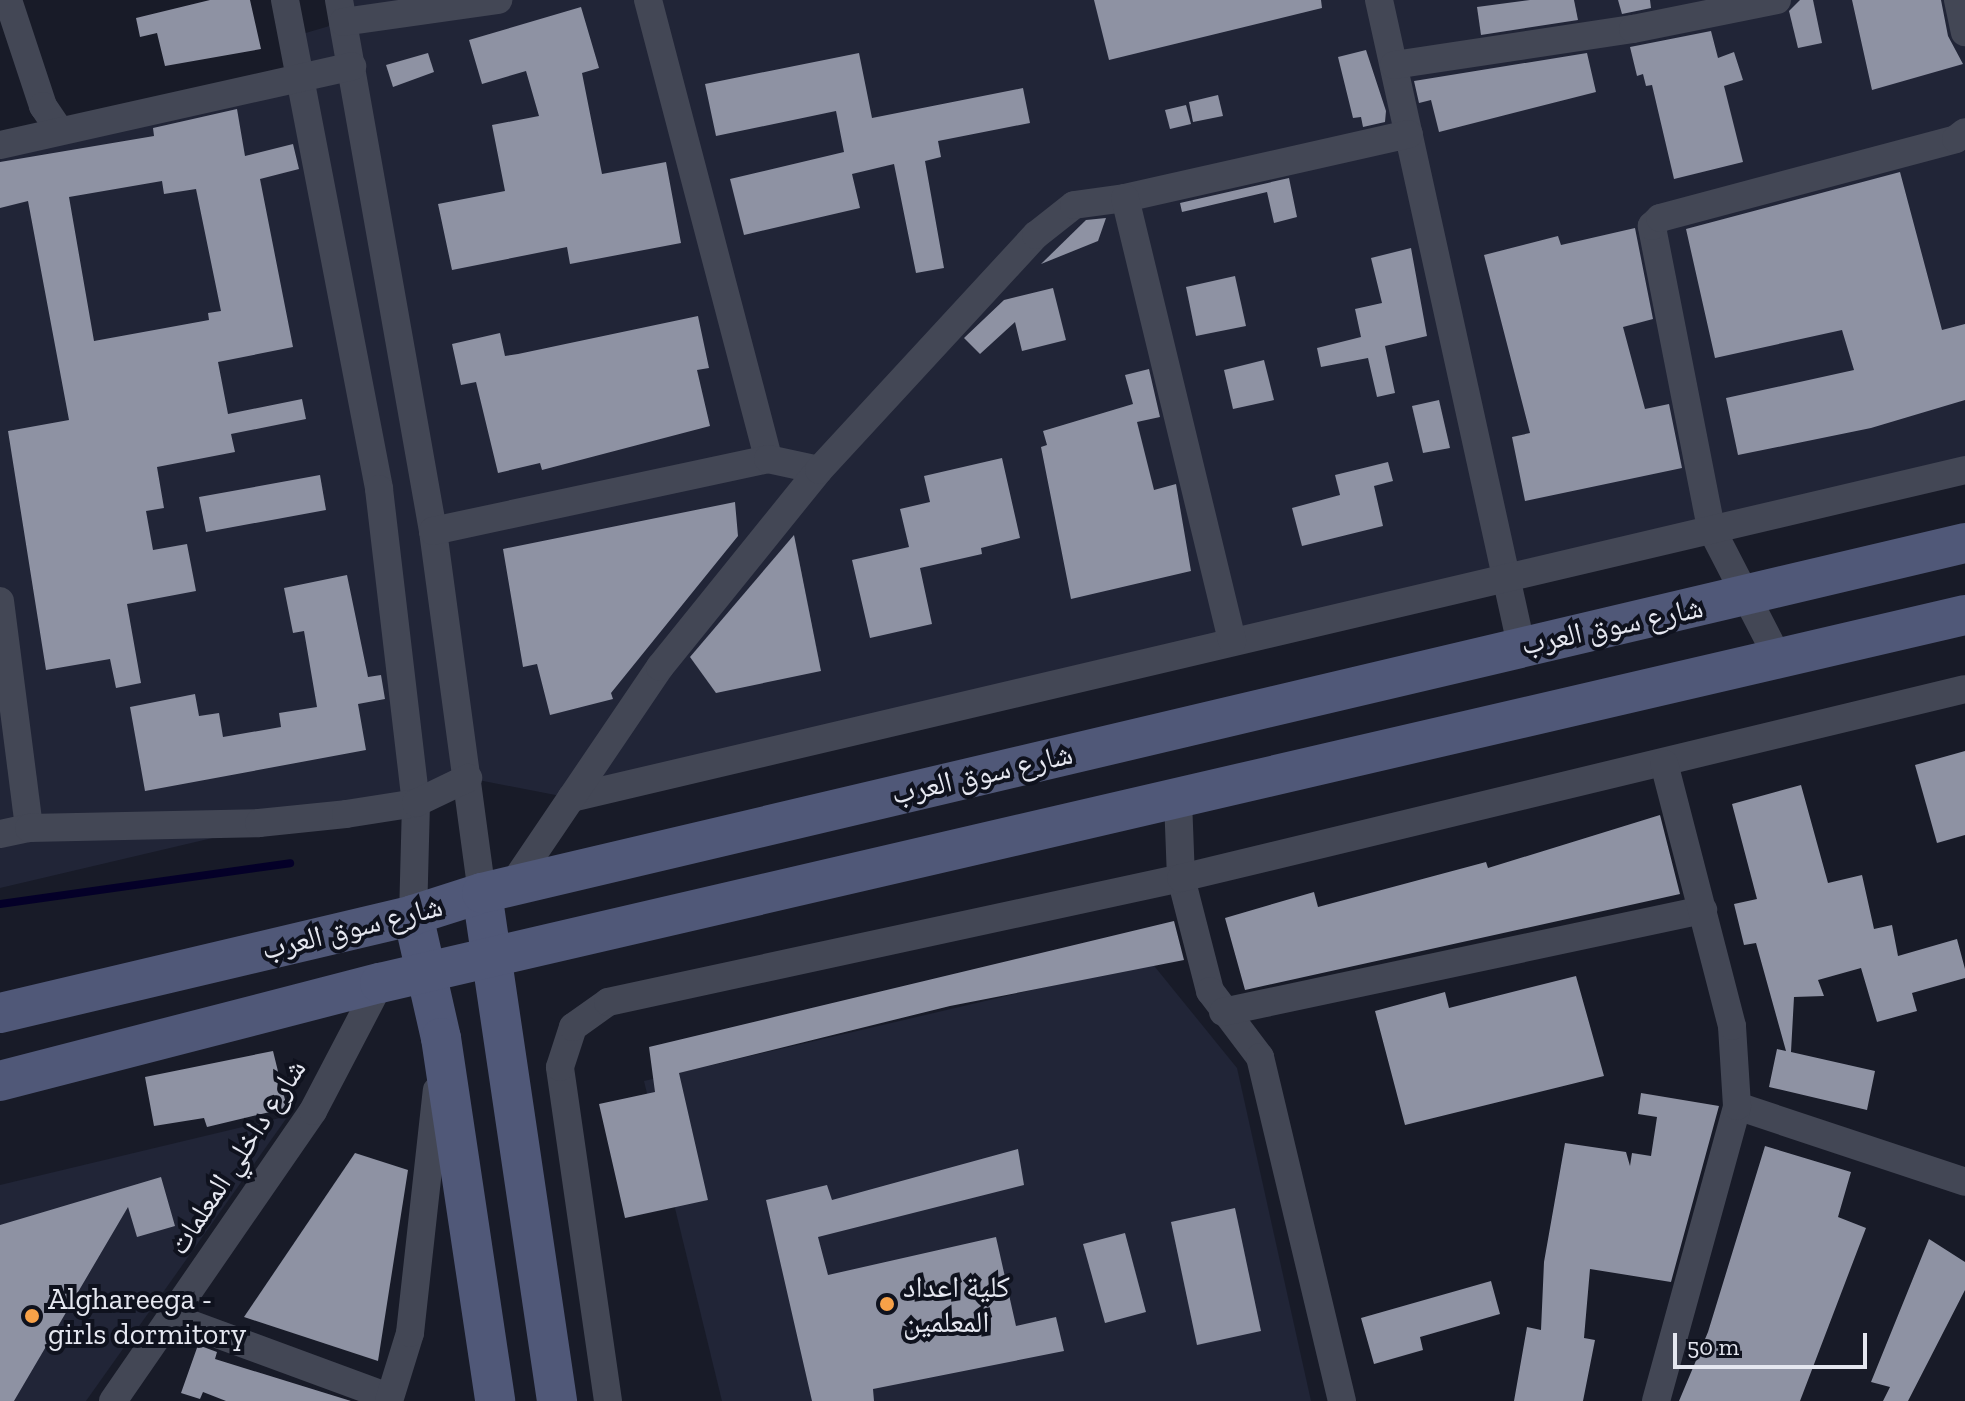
<!DOCTYPE html>
<html>
<head>
<meta charset="utf-8">
<style>
  body { margin:0 }
  #map { position:relative; width:1965px; height:1401px; overflow:hidden; background:#181b28; font-family:"Zilla Slab","Noto Naskh Arabic",serif }
  div>[style] { position:absolute }
  [style*='--x'] { left:calc(var(--x)*1px); top:calc(var(--y)*1px); width:calc(var(--w)*1px); rotate:calc(var(--a)*1deg) }
  .built>* { inset:0; background:#212537 }
  .stream>* { height:8px; margin:-4px; padding:0 4px; transform-origin:4px; border-radius:4px; background:#040028 }
  .building>* { inset:0; background:#8e92a3 }
  .street>* { height:28px; margin:-14px; padding:0 14px; transform-origin:14px; border-radius:14px; background:#434755 }
  .secondary>* { height:40px; margin:-20px; padding:0 20px; transform-origin:20px; border-radius:20px; background:#505878 }
  .dots>* { width:22px; height:22px; translate:-50% -50%; box-sizing:border-box; border:4px solid #0f121e; border-radius:50% }
  span { translate:-50% -50%; white-space:nowrap; text-align:center; line-height:1.15; -webkit-text-stroke:8px #0f121e; paint-order:stroke }
  .street-label { font-size:30px; color:#e5e7f0 }
  .poi-label { font-size:30px; color:#e5e7f0 }
  .left { translate:0 -50%; text-align:left }
  .scale { position:absolute; left:1673px; top:1333px; width:194px; height:36px; box-sizing:border-box; border:4px solid #e5e7f0; border-top:0; padding-left:10px; font-size:24px; line-height:28px; white-space:nowrap; color:#e5e7f0; -webkit-text-stroke:6px #0f121e; paint-order:stroke }
</style>
</head>
<body>
<div id="map">
  <div class="built">
    <i style="clip-path:polygon(339px 0,1965px 0,1965px 470px,571px 798px,468px 778px,0 888px,0 145px,299px 74px,292px 37px,343px 22px)"></i>
    <i style="clip-path:polygon(1151px 962px,1237px 1068px,1311px 1401px,722px 1401px,644px 1081px)"></i>
    <i style="clip-path:polygon(288px 1116px,86px 1401px,0 1401px,0 1185px)"></i>
  </div>
  <div class="stream">
    <i style="--x:0;--y:904;--w:293;--a:-8"></i>
  </div>
  <div class="building">
    <i style="clip-path:polygon(210px 0,250px 0,261px 49px,165px 66px,157px 33px,140px 37px,136px 18px)"></i>
    <i style="clip-path:polygon(1094px 0,1321px 0,1322px 8px,1109px 60px)"></i>
    <i style="clip-path:polygon(1530px 0,1574px 0,1578px 20px,1481px 35px,1477px 7px)"></i>
    <i style="clip-path:polygon(1618px 0,1650px 0,1651px 8px,1622px 14px)"></i>
    <i style="clip-path:polygon(1800px 0,1813px 0,1822px 43px,1798px 48px,1789px 11px)"></i>
    <i style="clip-path:polygon(1852px 0,1941px 0,1948px 36px,1963px 64px,1872px 90px)"></i>
    <i style="clip-path:polygon(581px 7px,599px 68px,582px 73px,602px 174px,666px 162px,681px 243px,570px 264px,567px 247px,452px 270px,438px 204px,505px 191px,492px 125px,539px 116px,526px 71px,482px 84px,469px 40px)"></i>
    <i style="clip-path:polygon(1711px 31px,1718px 58px,1734px 52px,1743px 80px,1724px 86px,1743px 162px,1674px 179px,1652px 85px,1646px 86px,1643px 74px,1637px 76px,1630px 47px)"></i>
    <i style="clip-path:polygon(1366px 50px,1386px 111px,1385px 122px,1363px 127px,1361px 117px,1353px 118px,1338px 57px)"></i>
    <i style="clip-path:polygon(428px 53px,434px 72px,393px 87px,386px 65px)"></i>
    <i style="clip-path:polygon(859px 53px,872px 118px,1023px 88px,1030px 123px,938px 141px,941px 157px,925px 161px,944px 268px,916px 273px,894px 164px,852px 174px,860px 208px,744px 235px,730px 179px,844px 152px,836px 111px,716px 136px,705px 84px)"></i>
    <i style="clip-path:polygon(1587px 53px,1596px 92px,1439px 132px,1431px 100px,1419px 103px,1414px 81px)"></i>
    <i style="clip-path:polygon(1218px 95px,1223px 116px,1193px 122px,1189px 102px)"></i>
    <i style="clip-path:polygon(1186px 105px,1191px 124px,1170px 129px,1165px 110px)"></i>
    <i style="clip-path:polygon(evenodd,237px 109px,245px 156px,293px 144px,299px 169px,260px 179px,293px 347px,218px 362px,228px 414px,302px 399px,306px 419px,231px 434px,235px 452px,157px 467px,164px 508px,146px 511px,153px 550px,187px 544px,196px 591px,127px 604px,141px 683px,116px 688px,110px 659px,46px 670px,8px 431px,69px 420px,28px 201px,0 208px,0 162px,154px 136px,153px 128px,237px 109px,162px 181px,164px 194px,196px 189px,221px 311px,208px 313px,209px 320px,94px 341px,69px 197px,162px 181px)"></i>
    <i style="clip-path:polygon(1900px 172px,1942px 330px,1965px 324px,1965px 400px,1871px 428px,1738px 455px,1726px 398px,1854px 370px,1842px 330px,1715px 358px,1686px 229px)"></i>
    <i style="clip-path:polygon(1289px 178px,1297px 217px,1274px 223px,1267px 192px,1182px 212px,1180px 203px)"></i>
    <i style="clip-path:polygon(1106px 218px,1098px 241px,1041px 264px,1086px 220px)"></i>
    <i style="clip-path:polygon(1635px 228px,1653px 319px,1623px 327px,1645px 409px,1669px 404px,1682px 468px,1525px 501px,1512px 437px,1530px 433px,1484px 255px,1558px 236px,1561px 245px)"></i>
    <i style="clip-path:polygon(1411px 248px,1427px 336px,1385px 346px,1395px 393px,1377px 397px,1368px 358px,1321px 367px,1317px 348px,1361px 337px,1355px 309px,1382px 303px,1371px 258px)"></i>
    <i style="clip-path:polygon(1235px 276px,1246px 326px,1196px 336px,1186px 287px)"></i>
    <i style="clip-path:polygon(1053px 288px,1066px 340px,1022px 351px,1015px 322px,980px 354px,964px 338px,1004px 300px)"></i>
    <i style="clip-path:polygon(698px 316px,709px 368px,697px 370px,710px 426px,542px 470px,540px 463px,498px 473px,476px 382px,461px 385px,452px 344px,500px 333px,505px 356px,518px 354px)"></i>
    <i style="clip-path:polygon(1264px 360px,1274px 400px,1233px 409px,1224px 370px)"></i>
    <i style="clip-path:polygon(1149px 369px,1160px 417px,1137px 422px,1154px 490px,1176px 484px,1191px 571px,1071px 599px,1041px 447px,1047px 445px,1043px 431px,1133px 404px,1125px 375px)"></i>
    <i style="clip-path:polygon(1439px 400px,1450px 448px,1423px 453px,1412px 406px)"></i>
    <i style="clip-path:polygon(1002px 458px,1020px 538px,981px 548px,982px 554px,920px 568px,932px 624px,870px 638px,852px 560px,909px 547px,900px 509px,930px 502px,924px 476px)"></i>
    <i style="clip-path:polygon(1388px 462px,1393px 481px,1374px 486px,1383px 526px,1302px 546px,1292px 508px,1340px 495px,1335px 475px)"></i>
    <i style="clip-path:polygon(320px 475px,326px 510px,206px 532px,199px 497px)"></i>
    <i style="clip-path:polygon(735px 502px,738px 536px,611px 693px,613px 699px,550px 715px,537px 664px,523px 667px,503px 549px)"></i>
    <i style="clip-path:polygon(794px 535px,821px 671px,716px 693px,690px 657px)"></i>
    <i style="clip-path:polygon(347px 575px,368px 677px,381px 675px,385px 699px,358px 704px,366px 750px,145px 791px,130px 707px,195px 694px,199px 716px,219px 713px,223px 737px,281px 727px,279px 713px,317px 707px,304px 631px,293px 633px,284px 588px)"></i>
    <i style="clip-path:polygon(1965px 751px,1965px 835px,1937px 843px,1915px 765px)"></i>
    <i style="clip-path:polygon(1801px 785px,1828px 883px,1862px 875px,1874px 929px,1892px 925px,1898px 956px,1957px 939px,1965px 969px,1965px 978px,1912px 993px,1917px 1011px,1877px 1022px,1861px 968px,1818px 980px,1824px 996px,1794px 997px,1791px 1052px,1875px 1071px,1867px 1110px,1769px 1087px,1777px 1049px,1786px 1051px,1756px 943px,1744px 945px,1734px 904px,1757px 899px,1732px 804px)"></i>
    <i style="clip-path:polygon(1660px 815px,1680px 894px,1245px 990px,1225px 918px,1314px 892px,1318px 907px,1486px 862px,1488px 868px)"></i>
    <i style="clip-path:polygon(1174px 921px,1184px 960px,950px 1006px,679px 1073px,708px 1200px,625px 1218px,599px 1104px,655px 1092px,649px 1047px)"></i>
    <i style="clip-path:polygon(1576px 976px,1604px 1076px,1405px 1125px,1375px 1011px,1445px 992px,1449px 1008px)"></i>
    <i style="clip-path:polygon(273px 1051px,287px 1108px,207px 1127px,204px 1118px,154px 1126px,145px 1077px)"></i>
    <i style="clip-path:polygon(1641px 1093px,1719px 1106px,1671px 1282px,1590px 1269px,1584px 1338px,1595px 1340px,1583px 1401px,1514px 1401px,1527px 1327px,1541px 1330px,1544px 1262px,1565px 1143px,1626px 1152px,1630px 1166px,1632px 1153px,1651px 1156px,1657px 1117px,1638px 1114px)"></i>
    <i style="clip-path:polygon(1765px 1146px,1851px 1172px,1838px 1217px,1866px 1228px,1800px 1401px,1679px 1401px,1708px 1332px)"></i>
    <i style="clip-path:polygon(1018px 1149px,1024px 1185px,818px 1237px,828px 1275px,996px 1237px,1016px 1326px,1056px 1317px,1064px 1351px,873px 1389px,874px 1401px,812px 1401px,766px 1200px,827px 1185px,832px 1200px)"></i>
    <i style="clip-path:polygon(355px 1153px,408px 1170px,378px 1361px,244px 1317px)"></i>
    <i style="clip-path:polygon(161px 1177px,175px 1226px,137px 1237px,128px 1207px,14px 1401px,0 1401px,0 1225px)"></i>
    <i style="clip-path:polygon(1235px 1208px,1261px 1331px,1197px 1345px,1171px 1222px)"></i>
    <i style="clip-path:polygon(1125px 1233px,1146px 1312px,1105px 1323px,1083px 1244px)"></i>
    <i style="clip-path:polygon(1929px 1239px,1965px 1262px,1965px 1290px,1908px 1401px,1883px 1401px,1890px 1387px,1871px 1382px)"></i>
    <i style="clip-path:polygon(1491px 1281px,1500px 1314px,1420px 1337px,1423px 1350px,1374px 1364px,1361px 1318px)"></i>
    <i style="clip-path:polygon(198px 1345px,217px 1352px,215px 1359px,351px 1401px,226px 1401px,203px 1392px,200px 1399px,181px 1393px)"></i>
  </div>
  <div class="street">
    <i style="--x:8;--y:0;--w:112;--a:71.7"></i>
    <i style="--x:43;--y:106;--w:30;--a:56"></i>
    <i style="--x:285;--y:0;--w:498;--a:79.1"></i>
    <i style="--x:379;--y:489;--w:316;--a:83.3"></i>
    <i style="--x:416;--y:803;--w:112;--a:91.5"></i>
    <i style="--x:339;--y:0;--w:539;--a:79.96"></i>
    <i style="--x:433;--y:531;--w:365;--a:82.3"></i>
    <i style="--x:648;--y:0;--w:474;--a:75.3"></i>
    <i style="--x:1379;--y:0;--w:660;--a:77.58"></i>
    <i style="--x:1958;--y:0;--w:33;--a:78"></i>
    <i style="--x:343;--y:22;--w:157;--a:-8.1"></i>
    <i style="--x:1394;--y:65;--w:242;--a:-8.6"></i>
    <i style="--x:1633;--y:29;--w:147;--a:-11.4"></i>
    <i style="--x:0;--y:145;--w:361;--a:-12.6"></i>
    <i style="--x:1125;--y:198;--w:291;--a:-12.7"></i>
    <i style="--x:433;--y:531;--w:343;--a:-12.1"></i>
    <i style="--x:768;--y:459;--w:52;--a:12.2"></i>
    <i style="--x:0;--y:601;--w:229;--a:82.7"></i>
    <i style="--x:1778;--y:658;--w:146;--a:-117.3"></i>
    <i style="--x:1711;--y:528;--w:308;--a:-101.1"></i>
    <i style="--x:1652;--y:226;--w:11;--a:-45"></i>
    <i style="--x:1660;--y:218;--w:306;--a:-14.9"></i>
    <i style="--x:1956;--y:139;--w:11;--a:-38"></i>
    <i style="--x:571;--y:798;--w:1432;--a:-13.24"></i>
    <i style="--x:1178;--y:800;--w:78;--a:87.8"></i>
    <i style="--x:1181;--y:878;--w:117;--a:75.6"></i>
    <i style="--x:1210;--y:991;--w:83;--a:52.9"></i>
    <i style="--x:1260;--y:1057;--w:354;--a:76.6"></i>
    <i style="--x:0;--y:834;--w:30;--a:-12"></i>
    <i style="--x:29;--y:828;--w:230;--a:-1.2"></i>
    <i style="--x:259;--y:823;--w:87;--a:-5.9"></i>
    <i style="--x:346;--y:814;--w:71;--a:-8.9"></i>
    <i style="--x:416;--y:803;--w:58;--a:-25.7"></i>
    <i style="--x:511;--y:887;--w:266;--a:-55.9"></i>
    <i style="--x:660;--y:667;--w:253;--a:-51.1"></i>
    <i style="--x:819;--y:470;--w:320;--a:-47.3"></i>
    <i style="--x:1036;--y:235;--w:48;--a:-38.3"></i>
    <i style="--x:1074;--y:205;--w:51;--a:-7.8"></i>
    <i style="--x:1125;--y:198;--w:456;--a:76.4"></i>
    <i style="--x:1223;--y:1012;--w:491;--a:-12"></i>
    <i style="--x:1737;--y:1106;--w:240;--a:18.4"></i>
    <i style="--x:171;--y:1317;--w:232;--a:20.2"></i>
    <i style="--x:113;--y:1401;--w:352;--a:-55.4"></i>
    <i style="--x:313;--y:1111;--w:144;--a:-62.4"></i>
    <i style="--x:389;--y:1401;--w:71;--a:-72.8"></i>
    <i style="--x:410;--y:1333;--w:244;--a:-83.7"></i>
    <i style="--x:608;--y:1401;--w:337;--a:-98.2"></i>
    <i style="--x:560;--y:1067;--w:42;--a:-72"></i>
    <i style="--x:573;--y:1027;--w:43;--a:-35.5"></i>
    <i style="--x:608;--y:1002;--w:586;--a:-12.21"></i>
    <i style="--x:1181;--y:878;--w:806;--a:-13.55"></i>
    <i style="--x:1656;--y:1401;--w:306;--a:-74.6"></i>
    <i style="--x:1737;--y:1106;--w:80;--a:-93.6"></i>
    <i style="--x:1732;--y:1026;--w:271;--a:-104.5"></i>
  </div>
  <div class="secondary">
    <i style="--x:482;--y:893;--w:514;--a:81.6"></i>
    <i style="--x:413;--y:915;--w:126;--a:77.2"></i>
    <i style="--x:441;--y:1038;--w:367;--a:81.5"></i>
    <i style="--x:0;--y:1013;--w:424;--a:-13.3"></i>
    <i style="--x:413;--y:915;--w:72;--a:-17.7"></i>
    <i style="--x:482;--y:893;--w:1524;--a:-13.28"></i>
    <i style="--x:0;--y:1081;--w:392;--a:-14.5"></i>
    <i style="--x:380;--y:983;--w:1627;--a:-13.07"></i>
  </div>
  <div class="dots">
    <i style="left:887px;top:1304px;background:#f7a148"></i>
    <i style="left:32px;top:1316px;background:#f7a148"></i>
  </div>
  <div class="street-label">
    <span style="left:1612px;top:626px;rotate:-12deg">شارع سوق العرب</span>
    <span style="left:982px;top:774px;rotate:-13deg">شارع سوق العرب</span>
    <span style="left:352px;top:928px;rotate:-14deg">شارع سوق العرب</span>
    <span style="left:237px;top:1157px;rotate:-57deg">شارع داخلي المعلمات</span>
  </div>
  <div class="poi-label">
    <span class="left" style="left:903px;top:1304px">كلية اعداد<br>المعلمين</span>
    <span class="left" style="left:48px;top:1316px">Alghareega -<br>girls dormitory</span>
  </div>
  <div class="scale">50 m</div>
</div>
</body>
</html>
